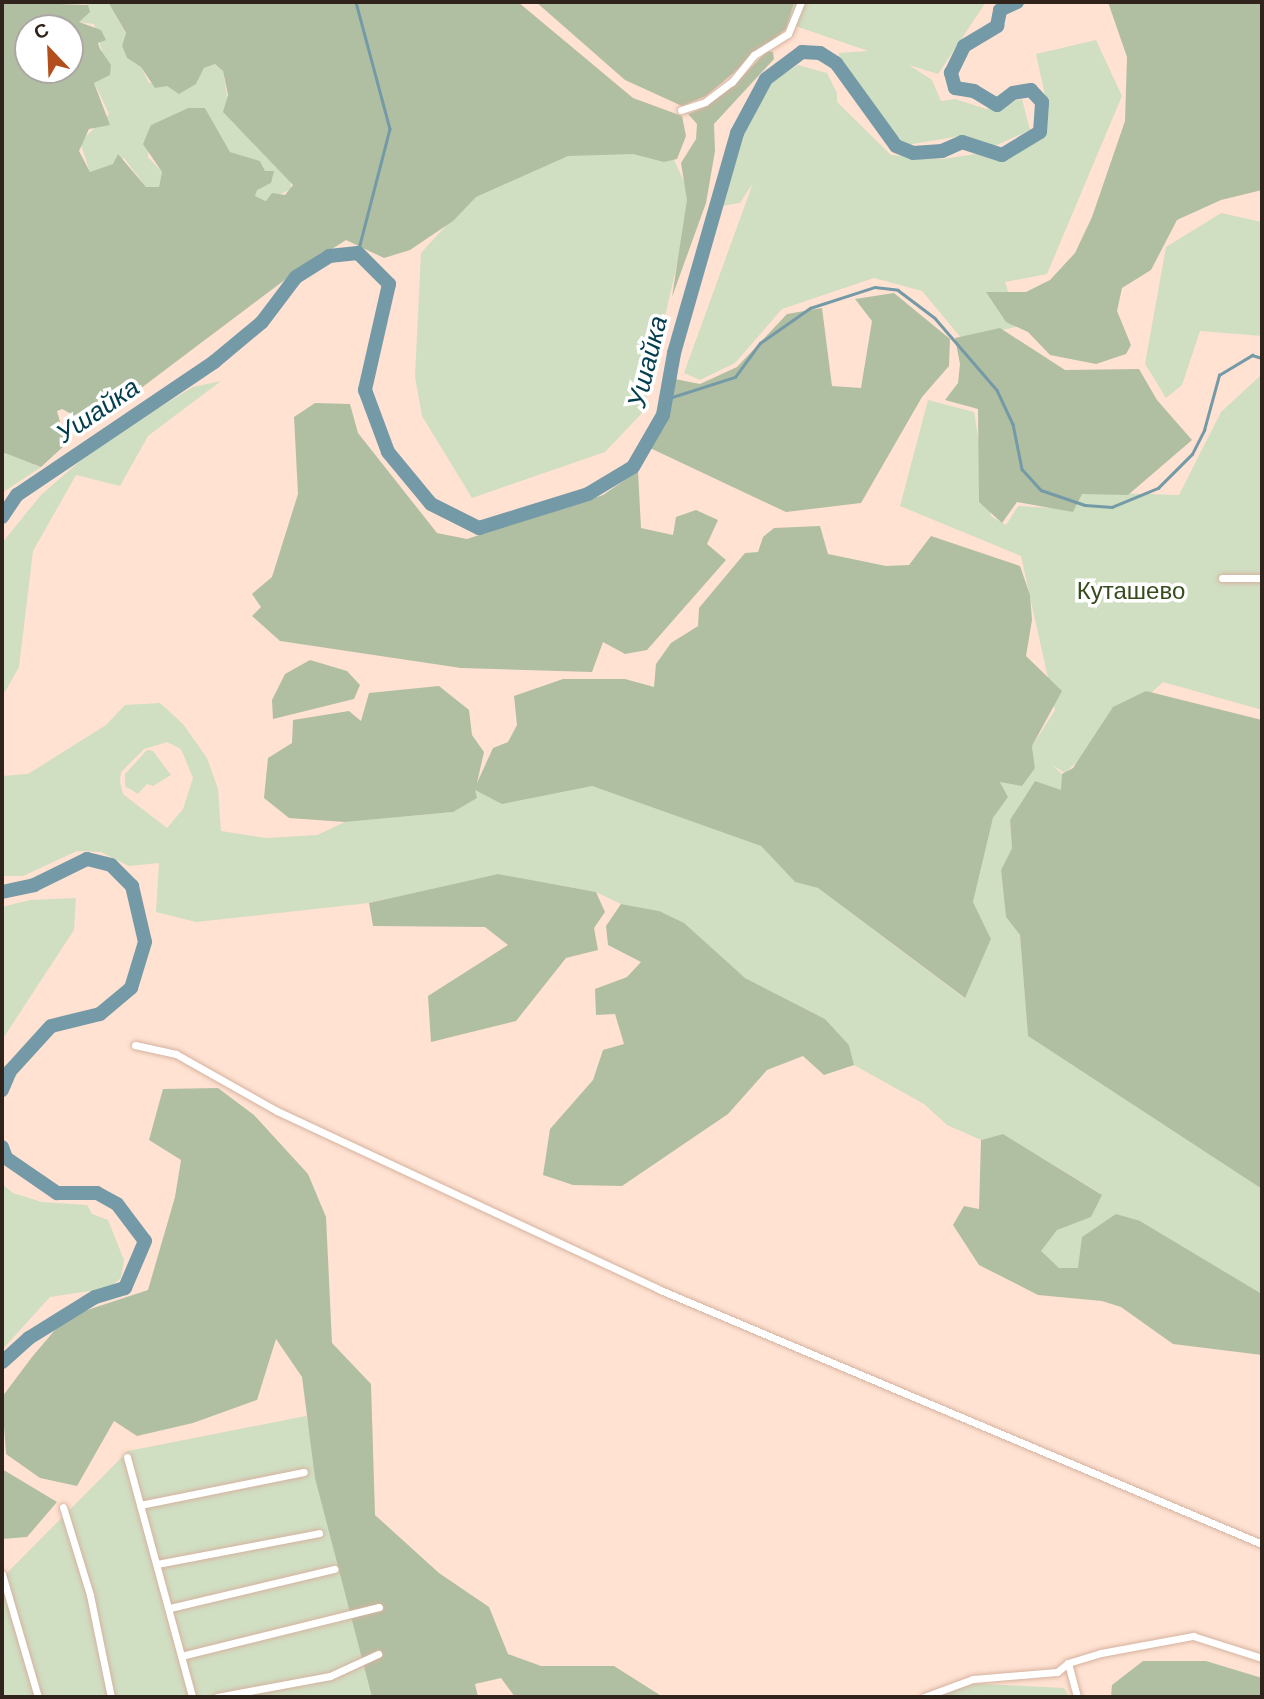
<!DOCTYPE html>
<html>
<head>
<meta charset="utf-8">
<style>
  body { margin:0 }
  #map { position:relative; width:1264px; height:1699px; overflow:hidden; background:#ffe2d2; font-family:"DM Sans",sans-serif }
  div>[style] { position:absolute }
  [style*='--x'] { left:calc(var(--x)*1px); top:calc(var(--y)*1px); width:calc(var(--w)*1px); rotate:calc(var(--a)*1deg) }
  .green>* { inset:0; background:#d0dec2 }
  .forest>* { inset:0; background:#b0bfa1 }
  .stream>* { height:2.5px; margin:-1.25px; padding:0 1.25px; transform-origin:1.25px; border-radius:1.25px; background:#759aa7 }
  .river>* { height:14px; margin:-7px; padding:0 7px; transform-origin:7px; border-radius:7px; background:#759aa7 }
  .roads { filter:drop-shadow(0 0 2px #d5b29f) drop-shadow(0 0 2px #d5b29f) }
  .street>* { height:7px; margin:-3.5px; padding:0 3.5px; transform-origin:3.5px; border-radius:3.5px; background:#fff }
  span { translate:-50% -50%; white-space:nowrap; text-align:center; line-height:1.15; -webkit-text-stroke:7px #fff; paint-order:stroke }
  .park-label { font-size:24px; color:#374b1c }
  .water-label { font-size:26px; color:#033d4d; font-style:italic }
  .frame { position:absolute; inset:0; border:4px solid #30231b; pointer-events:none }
  .north { position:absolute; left:14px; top:14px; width:70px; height:70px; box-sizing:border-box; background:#fff; border:2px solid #aca7a4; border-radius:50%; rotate:337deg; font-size:19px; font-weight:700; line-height:28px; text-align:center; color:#30231b }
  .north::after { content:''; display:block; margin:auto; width:24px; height:32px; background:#b34f1c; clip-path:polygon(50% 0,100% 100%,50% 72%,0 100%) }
</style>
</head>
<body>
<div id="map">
  <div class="green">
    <i style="clip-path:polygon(81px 2px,108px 2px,126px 34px,122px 46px,127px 58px,141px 67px,149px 83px,196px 84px,204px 68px,215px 64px,223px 71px,231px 121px,290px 177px,291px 189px,267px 201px,255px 196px,256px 190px,271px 183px,260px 161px,230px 152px,205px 108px,188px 108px,151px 125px,148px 157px,162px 172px,159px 187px,146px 187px,124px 158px,100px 172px,90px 172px,80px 142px,109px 114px,94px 82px,109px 75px,94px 24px,78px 22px,88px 5px)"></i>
    <i style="clip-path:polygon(783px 2px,986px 2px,938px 74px,909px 65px,932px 80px,941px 101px,955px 99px,986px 109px,1022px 99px,1030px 130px,995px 146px,961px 136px,906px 145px,874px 112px,838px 53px,868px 51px,778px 20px)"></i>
    <i style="clip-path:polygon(1096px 40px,1122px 96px,1047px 274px,1005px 282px,1020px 326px,962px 339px,922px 291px,874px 278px,782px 309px,735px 363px,700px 380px,684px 373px,753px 183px,740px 203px,722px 206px,739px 140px,771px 82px,798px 65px,827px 73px,837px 93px,837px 102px,891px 155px,943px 159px,1022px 147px,1048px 109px,1036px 54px)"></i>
    <i style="clip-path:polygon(568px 153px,671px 153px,692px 199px,643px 412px,605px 452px,472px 498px,422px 416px,415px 377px,421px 253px,473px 196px)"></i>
    <i style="clip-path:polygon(1221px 213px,1262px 222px,1262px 336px,1200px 331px,1182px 385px,1166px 398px,1145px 364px,1166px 247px)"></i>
    <i style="clip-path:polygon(evenodd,1260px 376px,1262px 710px,1163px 682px,1065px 773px,1052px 765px,1062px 774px,1062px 791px,1035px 781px,1010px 820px,1012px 848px,1001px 870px,1006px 917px,1020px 935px,1028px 1036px,1262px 1189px,1262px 1294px,1140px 1221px,1078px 1268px,1059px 1268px,1040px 1252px,1057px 1229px,1091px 1217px,1101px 1194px,1003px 1134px,981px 1140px,947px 1125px,924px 1104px,854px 1065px,849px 1045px,825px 1019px,745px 978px,659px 911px,621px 904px,596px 892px,498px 874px,369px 903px,196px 922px,156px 912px,159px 863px,129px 866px,101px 852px,77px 851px,23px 876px,2px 876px,2px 776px,28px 774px,106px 725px,125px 705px,160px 703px,183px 724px,207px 758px,218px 789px,221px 831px,266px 838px,317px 835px,345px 822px,453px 812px,474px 790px,592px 786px,761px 846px,795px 882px,818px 888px,964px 998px,991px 939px,973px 902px,993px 818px,1008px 797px,1000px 782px,1035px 768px,1032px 746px,1055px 710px,1021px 556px,900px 506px,928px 400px,974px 412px,991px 516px,1006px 525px,1018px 506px,1069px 509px,1080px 492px,1179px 495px,1221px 412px,1260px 376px,167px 742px,181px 749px,193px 778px,183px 809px,167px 828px,123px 794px,120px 782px,121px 772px,144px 749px,167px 742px)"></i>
    <i style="clip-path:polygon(221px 381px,148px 436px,120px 486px,76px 475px,33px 551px,19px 667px,2px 697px,2px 543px,41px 495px,102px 442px,193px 387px)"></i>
    <i style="clip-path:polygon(5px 452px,41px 467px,2px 493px,2px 455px)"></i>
    <i style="clip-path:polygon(147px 750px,153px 751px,171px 775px,153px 786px,147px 784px,138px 794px,125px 786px,125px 774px)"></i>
    <i style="clip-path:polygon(76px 898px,74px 930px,2px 1040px,2px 907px,30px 900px)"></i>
    <i style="clip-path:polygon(2px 1184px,13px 1193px,42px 1202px,87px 1205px,92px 1214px,108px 1220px,124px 1260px,121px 1278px,109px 1288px,50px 1297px,2px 1350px)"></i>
    <i style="clip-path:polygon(306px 1416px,366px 1622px,373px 1697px,2px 1697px,2px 1578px,128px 1451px)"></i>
    <i style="clip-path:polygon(963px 1683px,1064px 1688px,1069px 1697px,936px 1697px)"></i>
  </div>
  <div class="forest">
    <i style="clip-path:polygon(evenodd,2px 2px,88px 5px,90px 12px,79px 22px,101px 30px,106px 40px,98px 43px,100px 49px,111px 65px,110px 75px,94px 83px,110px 125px,89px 129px,79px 151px,90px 172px,113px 164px,118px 154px,146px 187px,159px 187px,162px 172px,143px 144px,151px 125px,188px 108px,205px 108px,230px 152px,260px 161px,265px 171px,274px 171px,271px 183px,257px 190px,255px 196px,266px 201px,272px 193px,285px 195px,293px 185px,223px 112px,228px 95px,223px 71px,215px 64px,204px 68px,196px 84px,179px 94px,167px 86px,155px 88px,141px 67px,127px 58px,122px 46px,126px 33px,108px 2px,518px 2px,633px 98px,682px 116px,686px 136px,677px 159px,664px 162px,633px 154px,568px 156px,476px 197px,453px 221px,410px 250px,384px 258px,346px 240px,290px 276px,92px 425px,62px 409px,57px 411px,66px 444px,41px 467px,5px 453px,2px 455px,2px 2px,28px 28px,70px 28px,70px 70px,28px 70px,28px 28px)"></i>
    <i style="clip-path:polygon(536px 2px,794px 2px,786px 29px,706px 96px,682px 106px,625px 80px)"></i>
    <i style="clip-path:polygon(1108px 2px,1262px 2px,1262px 190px,1221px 200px,1177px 220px,1151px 270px,1122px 288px,1117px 311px,1131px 345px,1126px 354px,1096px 364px,1050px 355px,1028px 332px,1006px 322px,986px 292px,1026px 292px,1050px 280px,1075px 253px,1092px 217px,1125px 121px,1127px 57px)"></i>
    <i style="clip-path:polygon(767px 51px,773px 52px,774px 59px,714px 124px,715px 151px,706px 203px,672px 297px,687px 200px,681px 163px,696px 139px,697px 124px,688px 114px,703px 108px,741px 78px)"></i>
    <i style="clip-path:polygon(894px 293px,950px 339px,949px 366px,922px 397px,861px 503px,786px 512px,650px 448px,669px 417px,675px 379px,700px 384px,737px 367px,787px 314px,822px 308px,832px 386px,861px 388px,872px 321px,855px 299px)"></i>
    <i style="clip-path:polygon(1000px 328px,1065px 370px,1139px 369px,1157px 400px,1192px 440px,1128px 495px,1082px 494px,1073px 512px,1017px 502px,1002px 523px,979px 502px,978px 409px,945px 400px,958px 383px,960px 364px,955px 338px)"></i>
    <i style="clip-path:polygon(315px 403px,350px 404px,358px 433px,437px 533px,467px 539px,603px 495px,638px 471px,641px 528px,673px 535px,676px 517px,696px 510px,718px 520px,707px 544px,726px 560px,647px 650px,625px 654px,603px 642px,592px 672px,461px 668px,280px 641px,252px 616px,261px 607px,252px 594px,272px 577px,298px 494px,294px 417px)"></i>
    <i style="clip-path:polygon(820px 526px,828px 554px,886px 566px,909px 565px,931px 536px,1020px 566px,1030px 595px,1032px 620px,1026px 656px,1062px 691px,1032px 746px,1035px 768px,1022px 786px,1000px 782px,1008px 797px,993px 818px,973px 902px,991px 939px,965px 998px,818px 888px,795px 882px,761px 846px,592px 786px,502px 804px,475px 790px,477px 798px,453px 812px,345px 822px,289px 818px,264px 798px,268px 758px,292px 743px,293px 720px,349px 711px,361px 721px,369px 693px,439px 686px,469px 710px,472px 735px,484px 752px,477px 783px,493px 748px,508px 742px,517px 725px,514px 696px,563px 679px,625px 679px,654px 687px,656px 664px,671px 643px,698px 626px,699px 608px,745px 553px,758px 552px,763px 537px,774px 528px)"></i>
    <i style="clip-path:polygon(310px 660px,347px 671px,360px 685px,354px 699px,273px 719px,272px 700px,285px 674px)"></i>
    <i style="clip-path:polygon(1146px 691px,1262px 720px,1262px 1189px,1028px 1036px,1020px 935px,1006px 917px,1001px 870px,1012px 848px,1010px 820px,1035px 781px,1061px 790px,1062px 774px,1073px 768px,1113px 707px)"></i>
    <i style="clip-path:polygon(498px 874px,596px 892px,605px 912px,594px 928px,598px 950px,566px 958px,516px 1021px,431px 1042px,428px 996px,508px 945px,485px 927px,373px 926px,369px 903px)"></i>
    <i style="clip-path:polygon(621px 904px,659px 911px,684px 923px,745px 978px,825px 1019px,849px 1045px,854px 1065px,824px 1075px,803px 1056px,767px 1070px,728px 1114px,622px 1186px,573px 1185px,543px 1175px,550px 1129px,593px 1080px,603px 1050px,624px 1044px,615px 1014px,596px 1015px,595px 989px,627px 977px,641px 962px,608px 945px,606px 926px)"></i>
    <i style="clip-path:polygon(218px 1088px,254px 1115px,308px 1174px,326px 1217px,332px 1343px,371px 1384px,375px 1515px,439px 1573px,489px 1607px,508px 1654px,541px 1666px,614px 1666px,663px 1697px,515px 1697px,501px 1678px,475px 1684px,478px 1697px,372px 1697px,315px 1478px,302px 1377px,276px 1339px,257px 1400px,193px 1423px,137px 1436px,114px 1421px,77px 1486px,40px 1478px,6px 1454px,2px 1397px,32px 1357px,66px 1317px,148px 1290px,175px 1197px,181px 1160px,149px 1140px,163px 1089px)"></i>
    <i style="clip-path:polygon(1003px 1134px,1102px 1195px,1091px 1217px,1057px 1230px,1041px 1251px,1059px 1268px,1078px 1268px,1082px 1237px,1116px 1214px,1140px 1221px,1262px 1294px,1262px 1355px,1173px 1344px,1121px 1307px,1102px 1301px,1038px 1295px,979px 1265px,953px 1225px,964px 1206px,979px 1209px,981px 1140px)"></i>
    <i style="clip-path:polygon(2px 1469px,57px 1502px,27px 1537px,2px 1539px)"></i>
    <i style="clip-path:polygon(1143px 1661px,1206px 1661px,1262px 1678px,1262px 1697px,1111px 1697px,1112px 1685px)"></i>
  </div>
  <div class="stream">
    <i style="--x:356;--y:2;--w:131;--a:75"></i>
    <i style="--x:390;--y:129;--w:128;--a:104.5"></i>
    <i style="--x:666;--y:399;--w:72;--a:-17.7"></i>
    <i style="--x:735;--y:377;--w:42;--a:-53.7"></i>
    <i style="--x:760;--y:343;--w:61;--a:-35"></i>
    <i style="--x:810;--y:308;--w:68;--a:-17.9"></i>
    <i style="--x:875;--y:287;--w:23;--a:7"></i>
    <i style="--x:898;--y:290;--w:46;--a:37.1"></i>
    <i style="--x:935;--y:318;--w:95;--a:49.3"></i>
    <i style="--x:997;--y:390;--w:38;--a:65"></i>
    <i style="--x:1013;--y:424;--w:46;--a:78.7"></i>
    <i style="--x:1022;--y:469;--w:28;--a:48"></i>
    <i style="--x:1041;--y:490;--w:46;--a:18.8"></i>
    <i style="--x:1085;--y:505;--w:27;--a:4"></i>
    <i style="--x:1112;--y:507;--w:50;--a:-22.4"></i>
    <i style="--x:1158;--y:488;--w:48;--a:-45"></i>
    <i style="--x:1192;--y:454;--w:27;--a:-63"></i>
    <i style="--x:1204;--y:430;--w:57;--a:-74.7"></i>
    <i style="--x:1219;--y:375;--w:39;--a:-31"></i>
    <i style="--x:1252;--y:355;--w:10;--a:17"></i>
  </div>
  <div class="river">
    <i style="--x:2;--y:517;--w:27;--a:-56"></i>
    <i style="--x:17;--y:495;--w:238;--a:-34"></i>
    <i style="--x:214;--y:362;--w:62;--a:-39.8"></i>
    <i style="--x:262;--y:322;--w:56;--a:-52.9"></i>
    <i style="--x:296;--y:277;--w:39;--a:-32"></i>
    <i style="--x:329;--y:256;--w:29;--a:-6"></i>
    <i style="--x:358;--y:253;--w:44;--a:45"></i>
    <i style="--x:389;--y:284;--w:109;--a:102.8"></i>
    <i style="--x:365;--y:390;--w:66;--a:69.6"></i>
    <i style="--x:388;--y:452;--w:67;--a:50.4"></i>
    <i style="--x:431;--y:504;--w:54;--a:26.6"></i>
    <i style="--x:479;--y:528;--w:114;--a:-17.3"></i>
    <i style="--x:588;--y:494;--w:52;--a:-31"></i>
    <i style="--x:633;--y:467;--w:60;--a:-60"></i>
    <i style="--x:663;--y:415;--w:63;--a:-79.9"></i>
    <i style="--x:674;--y:353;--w:229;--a:-74"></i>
    <i style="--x:737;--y:133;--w:61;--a:-61.8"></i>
    <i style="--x:766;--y:79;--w:45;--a:-36.9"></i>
    <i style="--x:802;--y:52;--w:18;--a:3"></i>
    <i style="--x:820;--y:53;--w:19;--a:32"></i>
    <i style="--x:836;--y:63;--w:102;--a:54.1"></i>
    <i style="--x:896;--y:146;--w:18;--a:22"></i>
    <i style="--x:913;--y:153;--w:29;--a:-4"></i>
    <i style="--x:942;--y:151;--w:22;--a:-24"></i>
    <i style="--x:962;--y:142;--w:42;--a:18"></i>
    <i style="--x:1002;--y:155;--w:44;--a:-31.2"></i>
    <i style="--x:1040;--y:132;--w:30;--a:-86"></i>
    <i style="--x:1042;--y:102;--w:16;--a:-133"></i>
    <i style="--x:1031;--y:90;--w:18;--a:171"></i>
    <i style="--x:1013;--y:93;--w:20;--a:143"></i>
    <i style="--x:997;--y:105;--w:27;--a:-149"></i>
    <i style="--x:974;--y:91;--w:19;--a:-171"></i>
    <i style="--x:955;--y:88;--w:16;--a:-105"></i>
    <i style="--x:951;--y:73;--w:30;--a:-64"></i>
    <i style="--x:964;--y:46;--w:39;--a:-31"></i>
    <i style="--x:997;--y:26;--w:16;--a:-79"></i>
    <i style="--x:1000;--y:10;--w:19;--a:-25"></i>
    <i style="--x:2;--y:892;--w:33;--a:-12"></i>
    <i style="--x:34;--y:885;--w:59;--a:-26.1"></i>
    <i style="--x:87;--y:859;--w:25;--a:14"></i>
    <i style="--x:111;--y:865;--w:30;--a:45"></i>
    <i style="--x:132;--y:886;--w:57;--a:76.9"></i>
    <i style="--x:145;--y:942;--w:48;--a:106.9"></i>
    <i style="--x:131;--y:988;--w:40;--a:140"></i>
    <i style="--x:100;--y:1014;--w:50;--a:166.2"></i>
    <i style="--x:51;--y:1026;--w:61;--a:132.3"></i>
    <i style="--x:10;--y:1071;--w:21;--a:113"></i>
    <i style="--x:2;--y:1147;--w:12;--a:70"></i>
    <i style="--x:6;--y:1158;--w:62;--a:34.5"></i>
    <i style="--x:57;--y:1193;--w:40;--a:0"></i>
    <i style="--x:97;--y:1193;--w:23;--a:29"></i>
    <i style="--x:117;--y:1204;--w:46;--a:52.9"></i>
    <i style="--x:145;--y:1241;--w:51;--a:113.1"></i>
    <i style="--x:125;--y:1288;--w:31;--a:163"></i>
    <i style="--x:95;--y:1297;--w:78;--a:148.2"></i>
    <i style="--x:29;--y:1338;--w:36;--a:138"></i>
  </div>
  <div class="roads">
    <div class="street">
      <i style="--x:681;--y:110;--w:25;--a:-18"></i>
      <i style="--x:705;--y:102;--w:34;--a:-37"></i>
      <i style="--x:732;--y:82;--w:35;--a:-51"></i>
      <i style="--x:754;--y:55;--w:40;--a:-32"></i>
      <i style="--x:788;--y:34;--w:35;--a:-68"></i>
      <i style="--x:1222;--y:578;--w:40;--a:0"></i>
      <i style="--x:135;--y:1045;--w:42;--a:12.4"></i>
      <i style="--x:176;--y:1054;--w:116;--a:29.4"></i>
      <i style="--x:277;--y:1111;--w:421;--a:25"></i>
      <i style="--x:658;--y:1289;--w:656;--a:22.89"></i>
      <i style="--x:127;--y:1457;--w:249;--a:74.8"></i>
      <i style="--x:140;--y:1505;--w:167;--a:-11.4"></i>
      <i style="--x:63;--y:1507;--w:92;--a:72.9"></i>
      <i style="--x:90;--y:1595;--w:104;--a:78.4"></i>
      <i style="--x:157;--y:1564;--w:165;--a:-10.8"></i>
      <i style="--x:2;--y:1574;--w:128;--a:73.7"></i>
      <i style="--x:170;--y:1608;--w:169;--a:-13.4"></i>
      <i style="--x:181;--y:1656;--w:204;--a:-13.9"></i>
      <i style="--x:1068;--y:1663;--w:35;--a:75"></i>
      <i style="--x:217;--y:1697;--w:115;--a:-10.5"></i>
      <i style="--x:330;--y:1676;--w:53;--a:-24.6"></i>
      <i style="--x:924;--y:1697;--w:52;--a:-20.2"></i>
      <i style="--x:973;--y:1679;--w:84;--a:-4.8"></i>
      <i style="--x:1057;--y:1672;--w:14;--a:-39"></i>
      <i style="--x:1068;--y:1663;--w:34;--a:-17"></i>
      <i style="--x:1101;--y:1653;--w:94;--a:-10.5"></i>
      <i style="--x:1193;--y:1636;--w:72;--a:17.7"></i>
    </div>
  </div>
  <div class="park-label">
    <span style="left:1131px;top:591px">Куташево</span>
  </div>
  <div class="water-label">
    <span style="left:648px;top:362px;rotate:-76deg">Ушайка</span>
    <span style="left:98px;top:411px;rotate:-34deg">Ушайка</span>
  </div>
  <div class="frame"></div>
  <div class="north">С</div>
</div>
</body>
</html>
